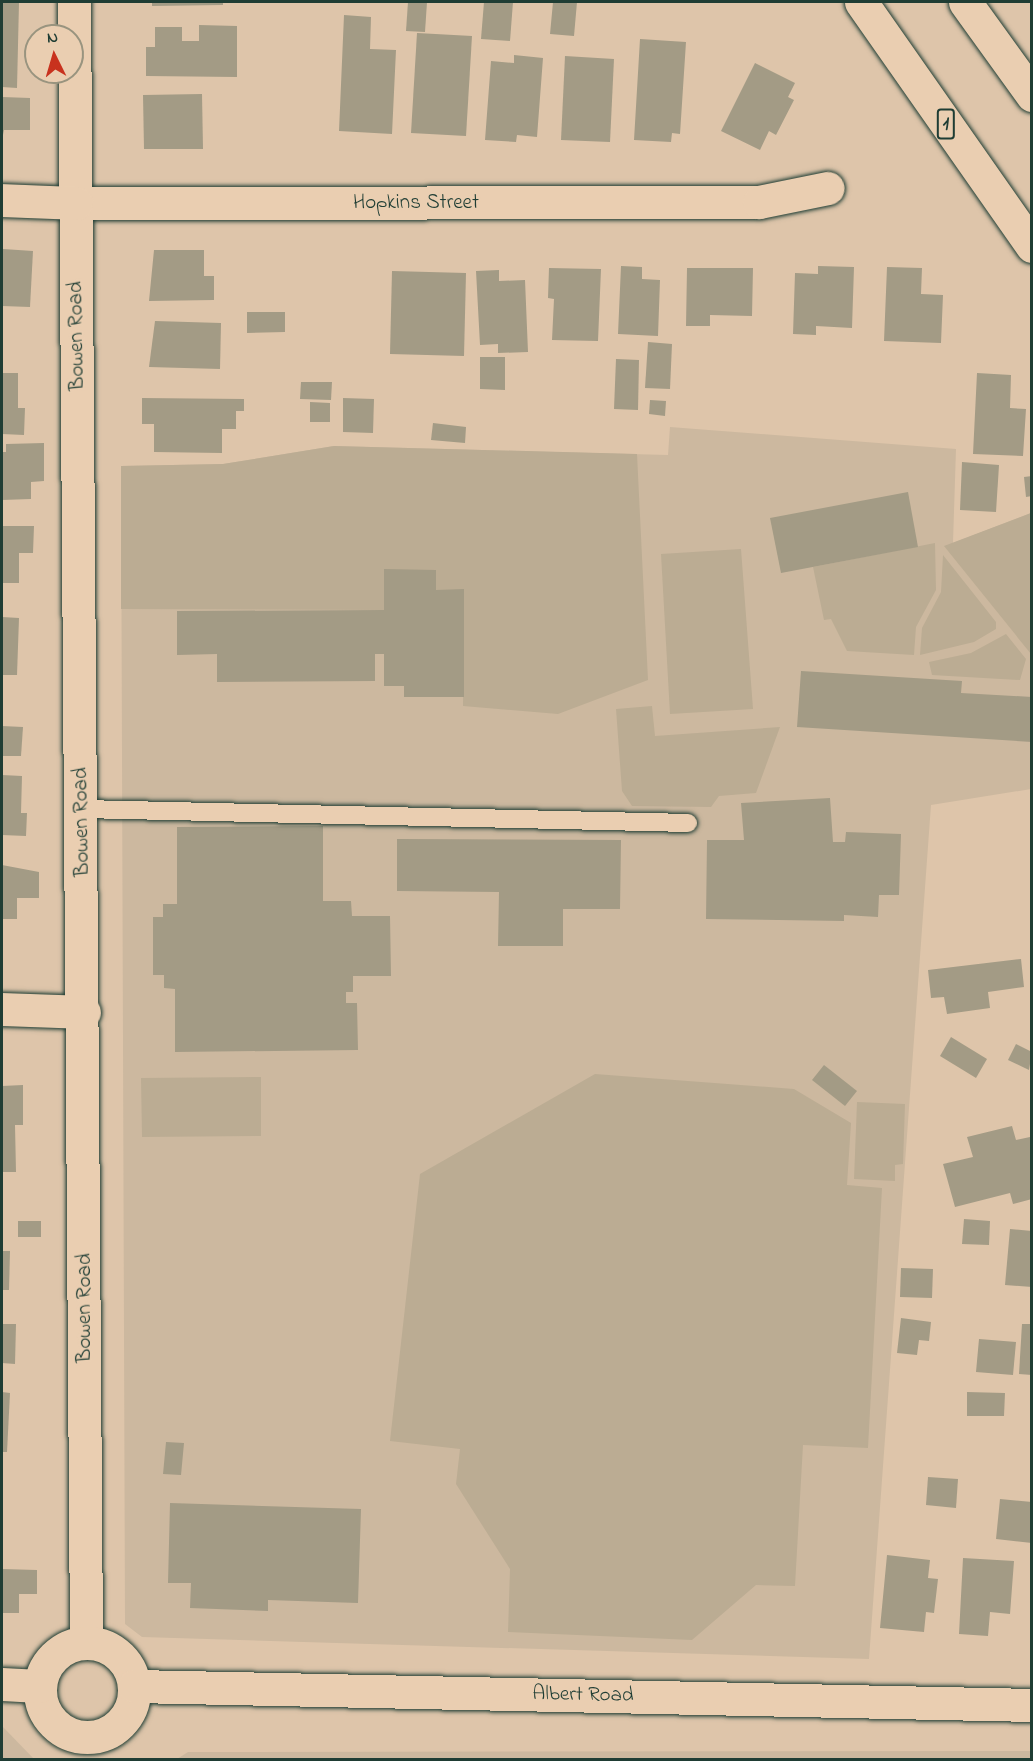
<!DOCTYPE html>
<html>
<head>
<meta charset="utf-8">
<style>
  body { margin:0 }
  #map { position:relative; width:1033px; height:1761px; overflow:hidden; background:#dec5aa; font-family:"Indie Flower",sans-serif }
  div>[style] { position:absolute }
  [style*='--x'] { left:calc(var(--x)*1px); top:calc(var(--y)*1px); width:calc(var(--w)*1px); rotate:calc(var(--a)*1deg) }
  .built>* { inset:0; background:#ccb89f }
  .green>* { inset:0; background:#bbac93 }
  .building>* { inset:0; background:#a39b85 }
  .roads { filter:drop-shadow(0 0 2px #1f3d34) drop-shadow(0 0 2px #1f3d34) }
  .lane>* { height:18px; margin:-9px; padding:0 9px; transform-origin:9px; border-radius:9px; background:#eaceb1 }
  .street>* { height:33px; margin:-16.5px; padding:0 16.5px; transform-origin:16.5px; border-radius:16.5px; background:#eaceb1 }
  .secondary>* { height:33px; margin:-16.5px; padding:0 16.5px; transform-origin:16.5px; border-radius:16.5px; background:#eaceb1 }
  .secondary>.ring { margin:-16.5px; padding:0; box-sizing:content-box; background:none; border:33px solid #eaceb1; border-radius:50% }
  .highway>* { height:33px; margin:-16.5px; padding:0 16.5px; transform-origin:16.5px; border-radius:16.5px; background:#eaceb1 }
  span { translate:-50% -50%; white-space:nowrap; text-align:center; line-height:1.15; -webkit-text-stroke:5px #eaceb1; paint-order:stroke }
  .shield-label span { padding:2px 4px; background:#eaceb1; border:2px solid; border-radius:4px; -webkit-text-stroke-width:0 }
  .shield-label { font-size:20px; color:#1f3d34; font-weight:700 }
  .street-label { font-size:21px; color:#1f3d34 }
  .frame { position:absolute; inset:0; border:3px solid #1f3d34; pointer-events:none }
  .north { position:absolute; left:24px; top:24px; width:60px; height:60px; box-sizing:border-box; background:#eaceb1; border:2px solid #99947f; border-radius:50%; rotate:355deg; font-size:16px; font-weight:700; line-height:24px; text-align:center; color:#1f3d34 }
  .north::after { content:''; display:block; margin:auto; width:21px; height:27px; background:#c8321e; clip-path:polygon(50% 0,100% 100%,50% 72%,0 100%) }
</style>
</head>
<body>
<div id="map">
  <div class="built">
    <i style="clip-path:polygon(670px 427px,956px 449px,953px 543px,1031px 513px,1031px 789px,931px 805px,869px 1659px,142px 1637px,125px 1624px,121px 466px,223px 464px,334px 446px,668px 455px)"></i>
    <i style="clip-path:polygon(2px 1727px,3px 1727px,34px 1759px,2px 1759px)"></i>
    <i style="clip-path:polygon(1031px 1751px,1031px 1760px,177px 1759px,188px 1752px)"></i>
  </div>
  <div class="green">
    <i style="clip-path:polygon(334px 446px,637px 454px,648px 680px,558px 714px,463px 706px,464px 590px,436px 590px,436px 570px,385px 570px,384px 610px,121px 609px,121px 466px,223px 464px)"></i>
    <i style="clip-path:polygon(1031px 513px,1032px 513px,1031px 654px,944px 546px)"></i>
    <i style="clip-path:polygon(935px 543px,936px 590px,916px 627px,914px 655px,847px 651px,831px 619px,824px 620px,813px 567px)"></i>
    <i style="clip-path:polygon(741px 549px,753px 709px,670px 714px,661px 554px)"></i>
    <i style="clip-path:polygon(943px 555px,996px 622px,996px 629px,974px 642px,920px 655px,922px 628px,941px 592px)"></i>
    <i style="clip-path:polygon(1006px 634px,1026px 659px,1020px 680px,932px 675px,929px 662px,971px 653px)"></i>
    <i style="clip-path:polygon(652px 706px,655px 736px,780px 727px,756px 793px,719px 796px,711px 807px,632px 806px,622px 791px,616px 709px)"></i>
    <i style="clip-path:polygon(595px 1074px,794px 1089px,851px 1123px,847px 1185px,882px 1188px,868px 1448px,803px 1445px,795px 1586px,756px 1585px,692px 1640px,508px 1632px,510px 1569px,456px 1484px,460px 1449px,390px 1441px,420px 1174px)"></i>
    <i style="clip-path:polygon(261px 1077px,261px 1136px,142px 1137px,141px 1078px)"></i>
    <i style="clip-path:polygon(857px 1102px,905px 1104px,903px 1164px,895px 1165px,895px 1181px,854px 1179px)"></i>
  </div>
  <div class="building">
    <i style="clip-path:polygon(2px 2px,19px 2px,17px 88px,2px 87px)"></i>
    <i style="clip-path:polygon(152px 2px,223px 2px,223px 5px,152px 6px)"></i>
    <i style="clip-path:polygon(408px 2px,427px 2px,425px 32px,406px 31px)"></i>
    <i style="clip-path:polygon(484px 2px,513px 2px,510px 41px,481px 39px)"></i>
    <i style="clip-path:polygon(553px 2px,577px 2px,574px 36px,550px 34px)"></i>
    <i style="clip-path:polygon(344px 15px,371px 17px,370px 49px,396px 50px,392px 134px,339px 131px)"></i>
    <i style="clip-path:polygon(199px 25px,237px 26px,237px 77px,146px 76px,146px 47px,155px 47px,155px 27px,182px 27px,182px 41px,199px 41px)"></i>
    <i style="clip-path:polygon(417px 33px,472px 36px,466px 136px,411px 133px)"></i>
    <i style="clip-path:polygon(640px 39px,686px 42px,680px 134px,672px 133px,671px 142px,634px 140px)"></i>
    <i style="clip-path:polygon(514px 55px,543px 58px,537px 137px,517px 135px,516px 142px,485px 140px,491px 61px,514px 63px)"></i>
    <i style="clip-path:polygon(565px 56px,614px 59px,610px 142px,561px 140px)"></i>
    <i style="clip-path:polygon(755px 63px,795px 83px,788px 97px,794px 100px,776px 135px,769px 131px,760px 150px,721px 131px)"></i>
    <i style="clip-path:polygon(202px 94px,203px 149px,144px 149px,143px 95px)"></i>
    <i style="clip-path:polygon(2px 97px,30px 98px,30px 130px,4px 130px,2px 140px)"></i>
    <i style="clip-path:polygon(3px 249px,33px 251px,30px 307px,2px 306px)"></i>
    <i style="clip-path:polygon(154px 250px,204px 250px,204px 276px,214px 276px,214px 300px,149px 301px)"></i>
    <i style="clip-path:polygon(621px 266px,642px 267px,642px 279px,660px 280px,658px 336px,618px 334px)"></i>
    <i style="clip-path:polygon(818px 266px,854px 267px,852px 328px,816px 326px,816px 335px,793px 334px,795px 273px,818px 274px)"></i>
    <i style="clip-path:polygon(887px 267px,922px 268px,921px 294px,943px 295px,941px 343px,884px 341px)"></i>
    <i style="clip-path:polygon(549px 268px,601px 269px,598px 341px,552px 340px,554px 299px,548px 298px)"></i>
    <i style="clip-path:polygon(687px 268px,753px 268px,752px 316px,710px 315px,710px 326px,686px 326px)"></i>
    <i style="clip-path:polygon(499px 270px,499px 281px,525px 280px,528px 352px,498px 353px,498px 344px,480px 345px,476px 271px)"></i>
    <i style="clip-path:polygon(392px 271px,466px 273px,464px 356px,390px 354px)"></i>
    <i style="clip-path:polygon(247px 312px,285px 312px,285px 332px,247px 333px)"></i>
    <i style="clip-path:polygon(155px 321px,221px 323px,220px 369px,149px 367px)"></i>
    <i style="clip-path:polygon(648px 342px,672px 344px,670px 389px,645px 388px)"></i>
    <i style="clip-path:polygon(480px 357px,505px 357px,505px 390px,480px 389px)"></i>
    <i style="clip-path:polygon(616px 359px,639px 360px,638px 410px,614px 409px)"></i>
    <i style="clip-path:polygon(2px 373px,18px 373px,18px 408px,25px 408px,24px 435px,2px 434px)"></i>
    <i style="clip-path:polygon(977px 373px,1011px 375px,1010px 408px,1026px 409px,1023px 456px,973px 454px)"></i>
    <i style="clip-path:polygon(301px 382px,332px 382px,331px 400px,300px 399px)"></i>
    <i style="clip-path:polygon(142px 398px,244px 399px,244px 411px,236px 411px,236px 429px,222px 429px,222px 453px,154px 452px,154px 424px,142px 424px)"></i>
    <i style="clip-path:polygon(343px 398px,374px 399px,373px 433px,343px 432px)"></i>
    <i style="clip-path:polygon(650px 400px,666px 401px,665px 416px,649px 414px)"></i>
    <i style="clip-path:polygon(310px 402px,330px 403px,330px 422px,310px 422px)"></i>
    <i style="clip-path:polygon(433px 423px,466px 427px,465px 443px,431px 440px)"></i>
    <i style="clip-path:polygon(44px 443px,44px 481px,31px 482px,31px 499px,2px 500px,2px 452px,6px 452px,6px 444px)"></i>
    <i style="clip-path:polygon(962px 462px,999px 465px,996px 512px,960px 510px)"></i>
    <i style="clip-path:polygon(1032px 476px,1032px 496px,1026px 497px,1024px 477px)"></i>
    <i style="clip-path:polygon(908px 492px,918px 547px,781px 573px,770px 518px)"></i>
    <i style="clip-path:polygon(2px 526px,34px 526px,33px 553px,19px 553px,19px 583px,2px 583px)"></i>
    <i style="clip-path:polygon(384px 569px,436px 570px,436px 590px,464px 589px,464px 697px,404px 697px,404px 686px,384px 686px,384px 654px,375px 654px,375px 681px,217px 682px,217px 654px,177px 655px,177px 611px,384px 610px)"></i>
    <i style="clip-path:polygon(2px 617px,19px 618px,17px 675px,2px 675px)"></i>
    <i style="clip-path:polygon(801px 671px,962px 681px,961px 693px,1032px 697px,1032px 742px,797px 727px)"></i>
    <i style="clip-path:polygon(2px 726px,23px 727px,21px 756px,2px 756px)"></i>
    <i style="clip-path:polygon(2px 775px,22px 776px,21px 813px,27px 813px,26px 836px,2px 835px)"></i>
    <i style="clip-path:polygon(830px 798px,833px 842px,845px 842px,846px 832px,901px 834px,899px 895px,879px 895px,878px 917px,844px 915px,844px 921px,706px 919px,707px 840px,744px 840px,741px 803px)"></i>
    <i style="clip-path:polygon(323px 826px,323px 901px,351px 901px,352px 916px,390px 916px,391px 976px,353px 976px,353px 992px,346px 992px,346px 1003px,357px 1003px,358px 1050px,175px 1052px,175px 989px,164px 988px,164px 975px,153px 975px,153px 917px,163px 917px,163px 904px,177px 904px,177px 827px)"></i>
    <i style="clip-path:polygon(397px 839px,621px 840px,620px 909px,563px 909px,563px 946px,498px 946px,499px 892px,397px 891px)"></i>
    <i style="clip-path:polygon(2px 865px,39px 872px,39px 898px,17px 898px,17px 919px,2px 919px)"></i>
    <i style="clip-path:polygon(1021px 959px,1024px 987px,988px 992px,990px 1008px,947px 1014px,944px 997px,931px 998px,928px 970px)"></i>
    <i style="clip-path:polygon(951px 1037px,987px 1059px,976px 1078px,940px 1056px)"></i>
    <i style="clip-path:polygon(1016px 1044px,1032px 1052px,1029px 1070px,1008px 1060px)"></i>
    <i style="clip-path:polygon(824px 1065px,857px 1091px,845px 1106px,812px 1080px)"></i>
    <i style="clip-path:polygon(23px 1085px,23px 1125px,15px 1125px,16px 1172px,2px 1172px,2px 1086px)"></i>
    <i style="clip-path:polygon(1012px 1126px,1016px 1140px,1030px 1137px,1032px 1199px,1013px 1204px,1010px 1193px,955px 1207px,943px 1164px,973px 1157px,967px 1137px)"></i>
    <i style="clip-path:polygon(964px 1219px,990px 1221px,989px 1245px,962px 1244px)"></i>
    <i style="clip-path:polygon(18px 1221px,41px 1221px,41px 1237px,18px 1237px)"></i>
    <i style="clip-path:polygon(1010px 1229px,1032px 1231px,1032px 1287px,1005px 1285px)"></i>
    <i style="clip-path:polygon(2px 1251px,10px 1251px,9px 1290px,2px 1290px)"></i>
    <i style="clip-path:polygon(901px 1268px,933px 1269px,932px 1298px,900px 1297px)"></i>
    <i style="clip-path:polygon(901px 1318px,931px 1322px,929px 1341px,919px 1340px,917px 1355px,897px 1353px)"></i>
    <i style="clip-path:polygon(2px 1324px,16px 1324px,15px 1364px,2px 1363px)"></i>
    <i style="clip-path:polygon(1022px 1324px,1032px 1324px,1032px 1375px,1019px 1374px)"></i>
    <i style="clip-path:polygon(979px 1339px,1016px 1342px,1013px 1375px,976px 1372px)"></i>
    <i style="clip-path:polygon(2px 1392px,10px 1393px,7px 1452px,2px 1452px)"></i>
    <i style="clip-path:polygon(967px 1392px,1005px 1393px,1004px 1416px,967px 1416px)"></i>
    <i style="clip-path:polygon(166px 1442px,184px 1443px,181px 1475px,163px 1474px)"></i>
    <i style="clip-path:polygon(928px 1477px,958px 1479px,956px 1508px,926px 1505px)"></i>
    <i style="clip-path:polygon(1000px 1499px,1032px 1502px,1032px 1543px,996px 1539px)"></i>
    <i style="clip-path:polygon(170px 1503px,361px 1509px,358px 1603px,268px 1600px,268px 1611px,190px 1608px,191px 1583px,168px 1583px)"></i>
    <i style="clip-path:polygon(887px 1555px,930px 1560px,928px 1578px,938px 1579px,934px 1613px,926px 1612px,924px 1632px,880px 1628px)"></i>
    <i style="clip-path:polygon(963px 1558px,1014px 1561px,1010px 1614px,990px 1612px,988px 1636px,959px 1634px)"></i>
    <i style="clip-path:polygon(2px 1569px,37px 1570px,37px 1594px,19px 1594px,19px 1613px,2px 1613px)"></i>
  </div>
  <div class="roads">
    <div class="lane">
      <i style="--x:82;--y:809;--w:606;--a:1.32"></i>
    </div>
    <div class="street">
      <i style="--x:76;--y:203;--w:683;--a:-0.08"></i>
      <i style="--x:759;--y:202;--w:70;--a:-11.5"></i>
      <i style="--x:2;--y:1009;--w:82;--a:2.1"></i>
    </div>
    <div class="secondary">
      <i style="--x:74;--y:2;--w:1641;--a:89.58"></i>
      <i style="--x:2;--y:200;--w:74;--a:2.3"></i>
      <i class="ring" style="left:40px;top:1643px;width:61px;height:61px"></i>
      <i style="--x:2;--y:1684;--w:37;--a:3"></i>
      <i style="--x:134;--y:1686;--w:898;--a:1.21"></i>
    </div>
    <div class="highway">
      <i style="--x:861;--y:2;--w:298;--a:55"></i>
      <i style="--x:965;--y:2;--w:115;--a:54.2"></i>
    </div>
  </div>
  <div class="shield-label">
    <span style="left:946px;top:124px">1</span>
  </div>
  <div class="street-label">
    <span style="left:416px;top:203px">Hopkins Street</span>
    <span style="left:77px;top:336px;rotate:-91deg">Bowen Road</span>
    <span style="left:82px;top:822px;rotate:-91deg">Bowen Road</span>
    <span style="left:85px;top:1308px;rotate:-90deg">Bowen Road</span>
    <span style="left:583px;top:1695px;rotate:1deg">Albert Road</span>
  </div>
  <div class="frame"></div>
  <div class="north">N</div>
</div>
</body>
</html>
